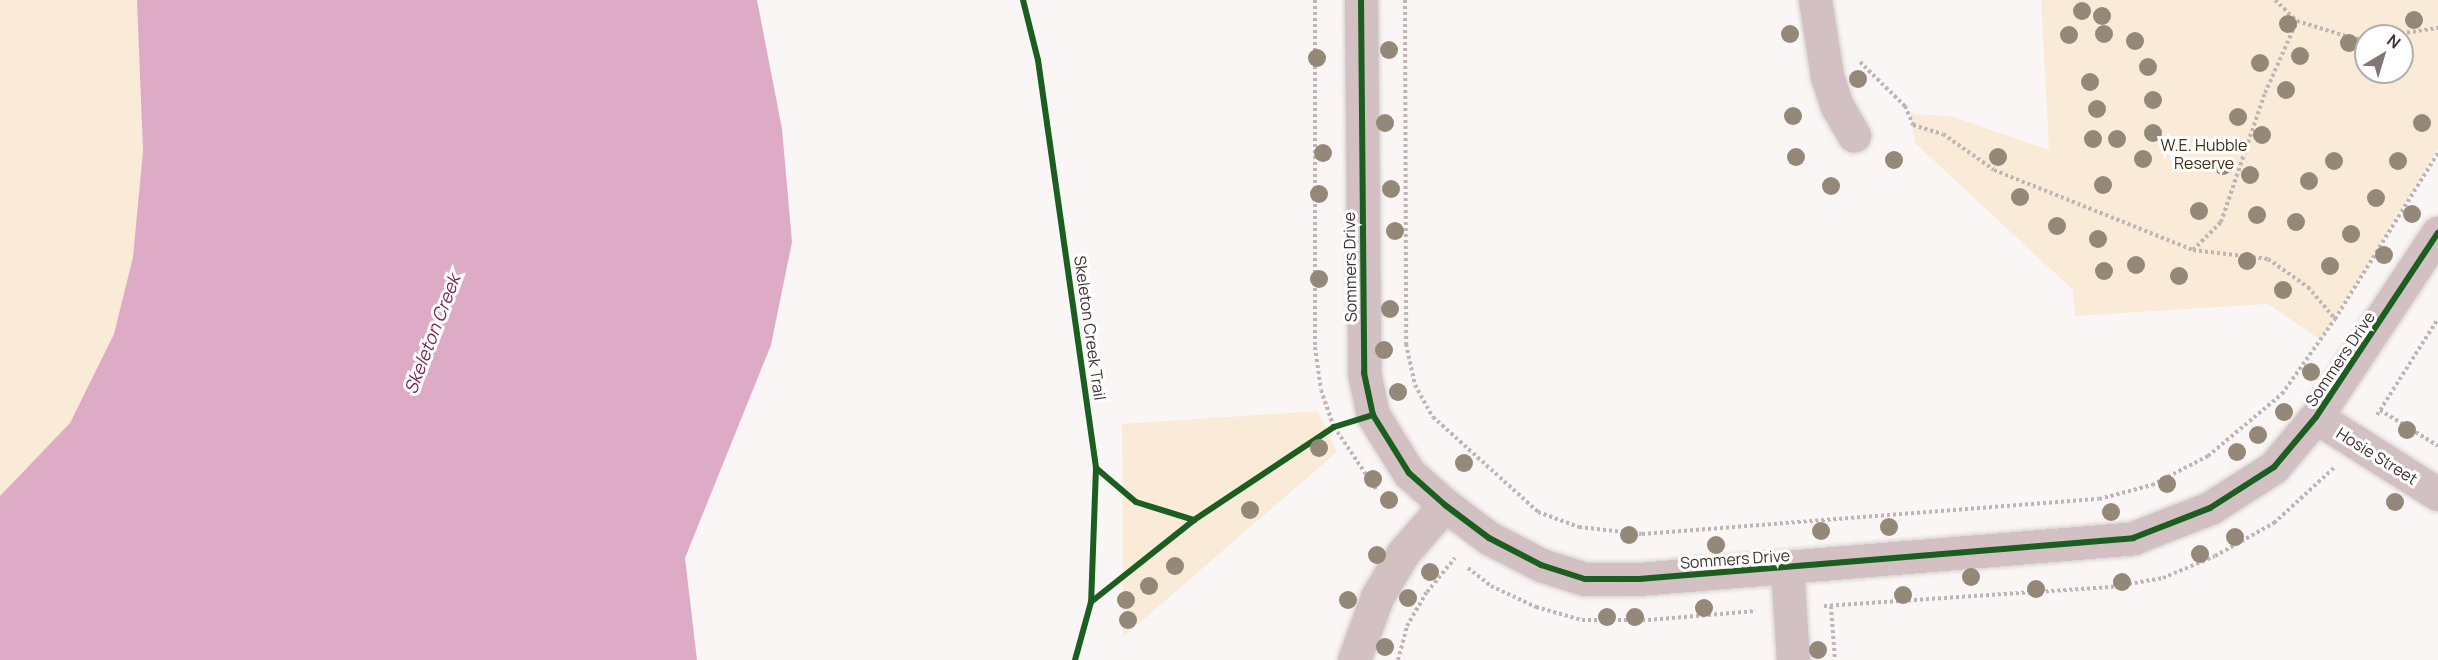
<!DOCTYPE html>
<html>
<head>
<meta charset="utf-8">
<style>
  body { margin:0 }
  #map { position:relative; width:2438px; height:660px; overflow:hidden; background:#fbf6f6; font-family:Manrope,sans-serif }
  div>[style] { position:absolute }
  [style*='--x'] { left:calc(var(--x)*1px); top:calc(var(--y)*1px); width:calc(var(--w)*1px); rotate:calc(var(--a)*1deg) }
  .green>* { inset:0; background:#faebd8 }
  .water>* { inset:0; background:#deabc6 }
  .path>* { height:4px; margin-top:-2px; transform-origin:0; background:repeating-linear-gradient(90deg,#c0b4b5 0 3px,transparent 0 6px) }
  .roads { filter:drop-shadow(0 0 2px #d5d0cf) drop-shadow(0 0 2px #d5d0cf) }
  .minor>* { height:33px; margin:-16.5px; padding:0 16.5px; transform-origin:16.5px; border-radius:16.5px; background:#d2c0c2 }
  .cycleway>* { height:6px; margin:-3px; padding:0 3px; transform-origin:3px; border-radius:3px; background:#1b5e20 }
  .trees>* { width:18px; height:18px; margin:-9px; border-radius:50%; background:#948878 }
  span { translate:-50% -50%; white-space:nowrap; text-align:center; line-height:1.15; -webkit-text-stroke:6px #fff; paint-order:stroke }
  .park-label { font-size:16px; color:#402e10 }
  .street-label { font-size:16px; color:#403230 }
  .water-label { font-size:18px; color:#79265a; font-style:italic }
  .north { position:absolute; left:2354px; top:24px; width:60px; height:60px; box-sizing:border-box; background:#fff; border:2px solid #b3adac; border-radius:50%; rotate:38deg; font-size:16px; font-weight:700; line-height:24px; text-align:center; color:#403230 }
  .north::after { content:''; display:block; margin:auto; width:21px; height:27px; background:#817775; clip-path:polygon(50% 0,100% 100%,50% 72%,0 100%) }
</style>
</head>
<body>
<div id="map">
  <div class="green">
    <i style="clip-path:polygon(0 0,445px 0,0 660px)"></i>
    <i style="clip-path:polygon(evenodd,2041px 0,2438px 0,2438px 149px,2321px 340px,2268px 304px,2075px 316px,2073px 290px,1915px 143px,1910px 114px,1951px 116px,2049px 150px,2041px 0,2366px 36px,2402px 36px,2402px 72px,2366px 72px,2366px 36px)"></i>
    <i style="clip-path:polygon(1318px 411px,1337px 452px,1123px 637px,1122px 424px)"></i>
  </div>
  <div class="water">
    <i style="clip-path:polygon(137px 0,757px 0,782px 129px,792px 242px,771px 345px,685px 558px,697px 660px,0 660px,0 496px,70px 423px,114px 334px,133px 257px,143px 151px)"></i>
  </div>
  <div class="path">
    <i style="--x:1315;--y:0;--w:347;--a:90"></i>
    <i style="--x:1315;--y:347;--w:43;--a:82.1"></i>
    <i style="--x:1321;--y:390;--w:39;--a:71"></i>
    <i style="--x:1334;--y:427;--w:75;--a:55.9"></i>
    <i style="--x:1405;--y:0;--w:344;--a:89.8"></i>
    <i style="--x:1406;--y:344;--w:42;--a:77.6"></i>
    <i style="--x:1415;--y:385;--w:37;--a:61"></i>
    <i style="--x:1433;--y:417;--w:142;--a:42.1"></i>
    <i style="--x:1538;--y:512;--w:44;--a:20.1"></i>
    <i style="--x:1579;--y:527;--w:63;--a:6.3"></i>
    <i style="--x:1642;--y:534;--w:458;--a:-4.4"></i>
    <i style="--x:2099;--y:499;--w:55;--a:-14.8"></i>
    <i style="--x:2152;--y:485;--w:63;--a:-27.4"></i>
    <i style="--x:2208;--y:456;--w:97;--a:-40"></i>
    <i style="--x:2282;--y:394;--w:92;--a:-54.8"></i>
    <i style="--x:2335;--y:319;--w:195;--a:-58.2"></i>
    <i style="--x:2275;--y:0;--w:30;--a:44"></i>
    <i style="--x:2297;--y:21;--w:62;--a:17"></i>
    <i style="--x:2356;--y:39;--w:10;--a:-6"></i>
    <i style="--x:2383;--y:36;--w:56;--a:-8.3"></i>
    <i style="--x:1860;--y:62;--w:63;--a:44.4"></i>
    <i style="--x:1905;--y:106;--w:21;--a:67"></i>
    <i style="--x:1913;--y:125;--w:31;--a:17"></i>
    <i style="--x:1943;--y:134;--w:62;--a:35.2"></i>
    <i style="--x:1994;--y:170;--w:214;--a:21.9"></i>
    <i style="--x:2193;--y:250;--w:76;--a:6.8"></i>
    <i style="--x:2268;--y:259;--w:49;--a:35"></i>
    <i style="--x:2308;--y:287;--w:42;--a:49.8"></i>
    <i style="--x:2193;--y:250;--w:40;--a:-45"></i>
    <i style="--x:2221;--y:222;--w:136;--a:-71.2"></i>
    <i style="--x:2265;--y:93;--w:79;--a:-66"></i>
    <i style="--x:2380;--y:410;--w:68;--a:31.8"></i>
    <i style="--x:2377;--y:415;--w:114;--a:-57.6"></i>
    <i style="--x:1468;--y:568;--w:29;--a:38"></i>
    <i style="--x:1491;--y:586;--w:50;--a:25"></i>
    <i style="--x:1536;--y:607;--w:48;--a:15.8"></i>
    <i style="--x:1582;--y:620;--w:66;--a:0"></i>
    <i style="--x:1648;--y:620;--w:108;--a:-4.8"></i>
    <i style="--x:1824;--y:606;--w:288;--a:-3.8"></i>
    <i style="--x:2111;--y:587;--w:53;--a:-9.8"></i>
    <i style="--x:2163;--y:578;--w:56;--a:-22.9"></i>
    <i style="--x:2215;--y:556;--w:68;--a:-29.2"></i>
    <i style="--x:2274;--y:523;--w:83;--a:-42.6"></i>
    <i style="--x:1831;--y:606;--w:54;--a:85.8"></i>
    <i style="--x:1398;--y:660;--w:35;--a:-75"></i>
    <i style="--x:1407;--y:626;--w:39;--a:-60"></i>
    <i style="--x:1427;--y:592;--w:44;--a:-50.5"></i>
  </div>
  <div class="roads">
    <div class="minor">
      <i style="--x:1361;--y:0;--w:373;--a:89.5"></i>
      <i style="--x:1364;--y:373;--w:43;--a:77.9"></i>
      <i style="--x:1373;--y:415;--w:68;--a:58.2"></i>
      <i style="--x:1409;--y:473;--w:48;--a:41.6"></i>
      <i style="--x:1445;--y:505;--w:55;--a:36.9"></i>
      <i style="--x:1489;--y:538;--w:59;--a:27.4"></i>
      <i style="--x:1541;--y:565;--w:46;--a:17.7"></i>
      <i style="--x:1585;--y:579;--w:54;--a:0"></i>
      <i style="--x:1639;--y:579;--w:496;--a:-4.7"></i>
      <i style="--x:2133;--y:538;--w:83;--a:-21.3"></i>
      <i style="--x:2210;--y:508;--w:76;--a:-32.6"></i>
      <i style="--x:2274;--y:467;--w:65;--a:-50"></i>
      <i style="--x:2316;--y:417;--w:221;--a:-56.5"></i>
      <i style="--x:1815;--y:0;--w:77;--a:81"></i>
      <i style="--x:1827;--y:76;--w:32;--a:72"></i>
      <i style="--x:1837;--y:106;--w:34;--a:60"></i>
      <i style="--x:2316;--y:417;--w:144;--a:32.3"></i>
      <i style="--x:1787;--y:568;--w:92;--a:86.3"></i>
      <i style="--x:1354;--y:660;--w:67;--a:-69.9"></i>
      <i style="--x:1377;--y:597;--w:51;--a:-59.4"></i>
      <i style="--x:1403;--y:553;--w:64;--a:-48.8"></i>
    </div>
  </div>
  <div class="cycleway">
    <i style="--x:1023;--y:0;--w:62;--a:76"></i>
    <i style="--x:1038;--y:60;--w:412;--a:81.9"></i>
    <i style="--x:1096;--y:468;--w:134;--a:92.1"></i>
    <i style="--x:1091;--y:602;--w:60;--a:105.4"></i>
    <i style="--x:1361;--y:0;--w:373;--a:89.5"></i>
    <i style="--x:1364;--y:373;--w:43;--a:77.9"></i>
    <i style="--x:1373;--y:415;--w:68;--a:58.2"></i>
    <i style="--x:1409;--y:473;--w:48;--a:41.6"></i>
    <i style="--x:1445;--y:505;--w:55;--a:36.9"></i>
    <i style="--x:1489;--y:538;--w:59;--a:27.4"></i>
    <i style="--x:1541;--y:565;--w:46;--a:17.7"></i>
    <i style="--x:1585;--y:579;--w:54;--a:0"></i>
    <i style="--x:1639;--y:579;--w:496;--a:-4.7"></i>
    <i style="--x:2133;--y:538;--w:83;--a:-21.3"></i>
    <i style="--x:2210;--y:508;--w:76;--a:-32.6"></i>
    <i style="--x:2274;--y:467;--w:65;--a:-50"></i>
    <i style="--x:2316;--y:417;--w:221;--a:-56.5"></i>
    <i style="--x:1096;--y:468;--w:52;--a:40.4"></i>
    <i style="--x:1136;--y:502;--w:61;--a:17.2"></i>
    <i style="--x:1194;--y:520;--w:168;--a:-33.6"></i>
    <i style="--x:1334;--y:427;--w:41;--a:-17.1"></i>
    <i style="--x:1091;--y:602;--w:132;--a:-38.5"></i>
  </div>
  <div class="trees">
    <i style="left:2082px;top:11px"></i>
    <i style="left:2102px;top:16px"></i>
    <i style="left:2414px;top:20px"></i>
    <i style="left:2288px;top:24px"></i>
    <i style="left:1790px;top:34px"></i>
    <i style="left:2104px;top:34px"></i>
    <i style="left:2069px;top:35px"></i>
    <i style="left:2135px;top:41px"></i>
    <i style="left:2349px;top:43px"></i>
    <i style="left:1389px;top:50px"></i>
    <i style="left:2300px;top:56px"></i>
    <i style="left:1317px;top:58px"></i>
    <i style="left:2260px;top:63px"></i>
    <i style="left:2148px;top:67px"></i>
    <i style="left:1858px;top:79px"></i>
    <i style="left:2090px;top:82px"></i>
    <i style="left:2286px;top:90px"></i>
    <i style="left:2153px;top:100px"></i>
    <i style="left:2097px;top:109px"></i>
    <i style="left:1793px;top:116px"></i>
    <i style="left:2238px;top:117px"></i>
    <i style="left:1385px;top:123px"></i>
    <i style="left:2422px;top:123px"></i>
    <i style="left:2153px;top:133px"></i>
    <i style="left:2262px;top:135px"></i>
    <i style="left:2093px;top:139px"></i>
    <i style="left:2117px;top:139px"></i>
    <i style="left:1323px;top:153px"></i>
    <i style="left:1796px;top:157px"></i>
    <i style="left:1998px;top:157px"></i>
    <i style="left:2143px;top:159px"></i>
    <i style="left:1894px;top:160px"></i>
    <i style="left:2334px;top:161px"></i>
    <i style="left:2398px;top:161px"></i>
    <i style="left:2223px;top:166px"></i>
    <i style="left:2250px;top:175px"></i>
    <i style="left:2309px;top:181px"></i>
    <i style="left:2103px;top:185px"></i>
    <i style="left:1831px;top:186px"></i>
    <i style="left:1391px;top:189px"></i>
    <i style="left:1319px;top:194px"></i>
    <i style="left:2020px;top:197px"></i>
    <i style="left:2376px;top:198px"></i>
    <i style="left:2199px;top:211px"></i>
    <i style="left:2412px;top:214px"></i>
    <i style="left:2257px;top:215px"></i>
    <i style="left:2296px;top:222px"></i>
    <i style="left:2057px;top:226px"></i>
    <i style="left:1395px;top:231px"></i>
    <i style="left:2351px;top:234px"></i>
    <i style="left:2098px;top:239px"></i>
    <i style="left:2384px;top:255px"></i>
    <i style="left:2247px;top:261px"></i>
    <i style="left:2136px;top:265px"></i>
    <i style="left:2330px;top:266px"></i>
    <i style="left:2104px;top:271px"></i>
    <i style="left:2179px;top:276px"></i>
    <i style="left:1319px;top:279px"></i>
    <i style="left:2283px;top:290px"></i>
    <i style="left:1390px;top:309px"></i>
    <i style="left:1384px;top:350px"></i>
    <i style="left:2311px;top:372px"></i>
    <i style="left:1398px;top:392px"></i>
    <i style="left:2284px;top:412px"></i>
    <i style="left:2407px;top:430px"></i>
    <i style="left:2258px;top:435px"></i>
    <i style="left:1319px;top:448px"></i>
    <i style="left:2237px;top:452px"></i>
    <i style="left:1464px;top:463px"></i>
    <i style="left:1373px;top:479px"></i>
    <i style="left:2167px;top:484px"></i>
    <i style="left:1389px;top:500px"></i>
    <i style="left:2395px;top:502px"></i>
    <i style="left:1250px;top:510px"></i>
    <i style="left:2111px;top:512px"></i>
    <i style="left:1889px;top:527px"></i>
    <i style="left:1821px;top:531px"></i>
    <i style="left:1629px;top:535px"></i>
    <i style="left:2235px;top:537px"></i>
    <i style="left:1716px;top:545px"></i>
    <i style="left:2200px;top:554px"></i>
    <i style="left:1377px;top:555px"></i>
    <i style="left:1175px;top:566px"></i>
    <i style="left:1430px;top:572px"></i>
    <i style="left:1971px;top:577px"></i>
    <i style="left:2122px;top:582px"></i>
    <i style="left:1149px;top:586px"></i>
    <i style="left:2036px;top:589px"></i>
    <i style="left:1903px;top:595px"></i>
    <i style="left:1408px;top:598px"></i>
    <i style="left:1126px;top:600px"></i>
    <i style="left:1348px;top:600px"></i>
    <i style="left:1704px;top:608px"></i>
    <i style="left:1607px;top:617px"></i>
    <i style="left:1635px;top:617px"></i>
    <i style="left:1128px;top:620px"></i>
    <i style="left:1385px;top:647px"></i>
    <i style="left:1818px;top:650px"></i>
  </div>
  <div class="park-label">
    <span style="left:2204px;top:154px">W.E. Hubble<br>Reserve</span>
  </div>
  <div class="street-label">
    <span style="left:1350px;top:267px;rotate:-91deg">Sommers Drive</span>
    <span style="left:1090px;top:328px;rotate:82deg">Skeleton Creek Trail</span>
    <span style="left:2340px;top:359px;rotate:-56deg">Sommers Drive</span>
    <span style="left:2377px;top:456px;rotate:32deg">Hosie Street</span>
    <span style="left:1735px;top:559px;rotate:-4deg">Sommers Drive</span>
  </div>
  <div class="water-label">
    <span style="left:432px;top:334px;rotate:-69deg">Skeleton Creek</span>
  </div>
  <div class="north">N</div>
</div>
</body>
</html>
